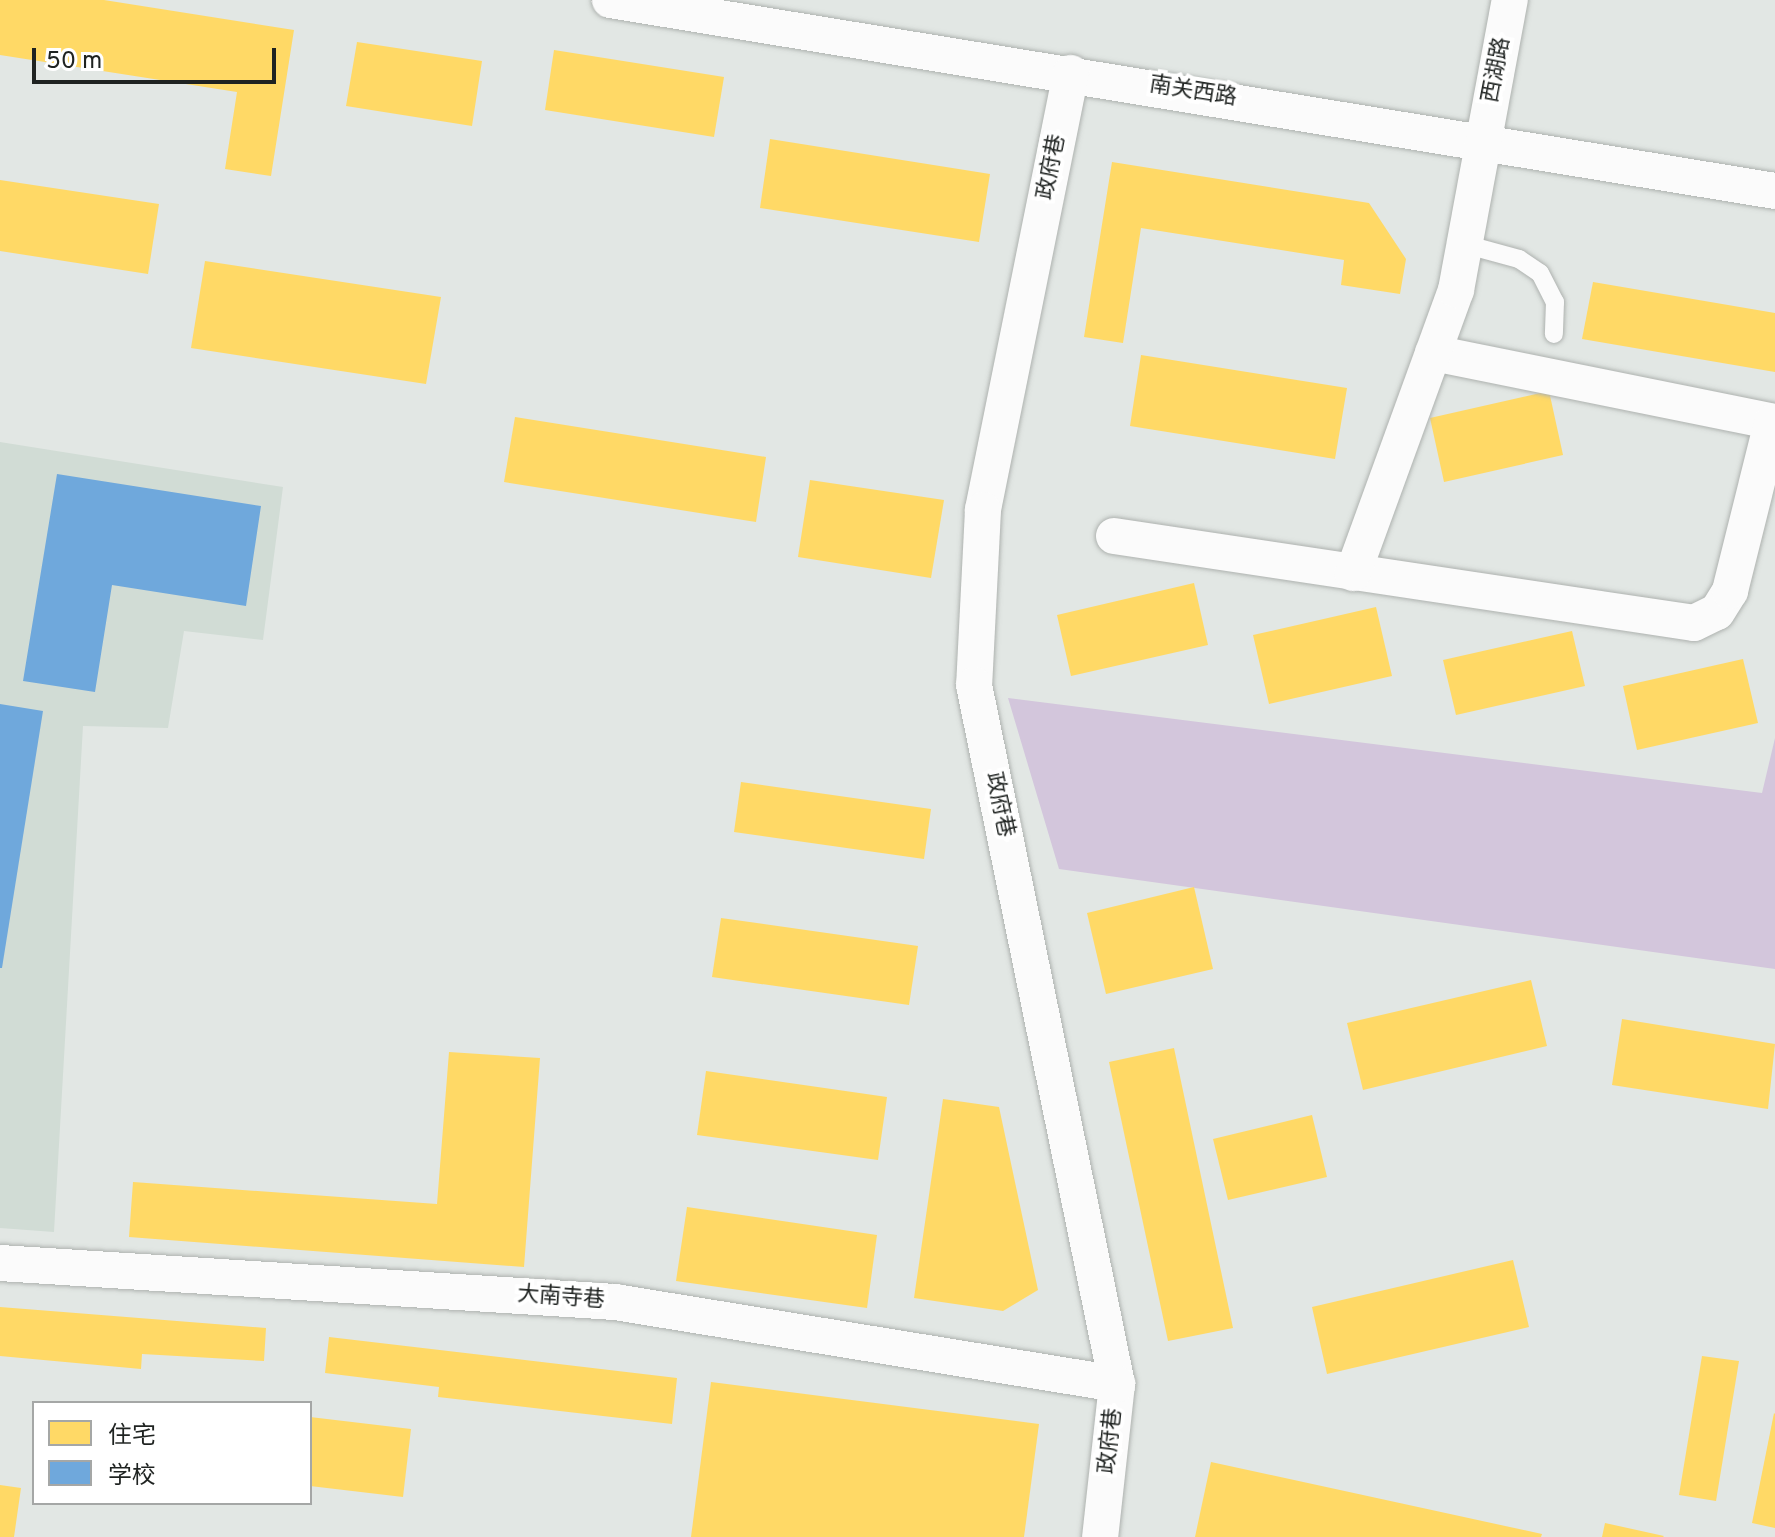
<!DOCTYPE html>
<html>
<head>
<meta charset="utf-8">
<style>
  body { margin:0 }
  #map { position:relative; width:1775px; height:1537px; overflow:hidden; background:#e2e7e4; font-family:Overpass,"Noto Sans SC",sans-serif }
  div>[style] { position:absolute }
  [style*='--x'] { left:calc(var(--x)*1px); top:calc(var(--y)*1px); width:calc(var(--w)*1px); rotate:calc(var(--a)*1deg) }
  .built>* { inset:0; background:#d1dcd5 }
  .green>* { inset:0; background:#d3c6dc }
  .homes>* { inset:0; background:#ffd966 }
  .schools>* { inset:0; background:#6fa8dc }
  .roads { filter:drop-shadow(0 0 2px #aeb2af) drop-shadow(0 0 2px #aeb2af) }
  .service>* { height:18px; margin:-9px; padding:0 9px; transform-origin:9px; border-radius:9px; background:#fbfbfb }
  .minor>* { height:36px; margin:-18px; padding:0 18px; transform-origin:18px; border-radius:18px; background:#fbfbfb }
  span { translate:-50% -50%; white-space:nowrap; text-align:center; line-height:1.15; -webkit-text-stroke:8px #fff; paint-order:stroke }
  .street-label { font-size:22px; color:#1f2321 }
  .legend { position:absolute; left:32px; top:1401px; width:280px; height:104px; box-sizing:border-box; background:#fff; border:2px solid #a5a7a6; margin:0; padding:10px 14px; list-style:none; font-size:24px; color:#1f2321 }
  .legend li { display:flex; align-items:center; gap:16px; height:40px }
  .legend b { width:40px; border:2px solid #a5a7a6 }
  .scale { position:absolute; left:32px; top:48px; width:244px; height:36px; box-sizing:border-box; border:4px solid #1f2321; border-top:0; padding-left:10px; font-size:24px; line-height:28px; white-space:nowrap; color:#1f2321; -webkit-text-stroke:6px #fff; paint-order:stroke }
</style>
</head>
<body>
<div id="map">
  <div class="built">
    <i style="clip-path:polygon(0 442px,283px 487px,263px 640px,184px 631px,168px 728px,83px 726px,54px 1232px,0 1228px)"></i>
  </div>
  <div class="green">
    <i style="clip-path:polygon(1008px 698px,1762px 793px,1775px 738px,1775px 969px,1059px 869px)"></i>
  </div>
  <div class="homes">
    <i style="clip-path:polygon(0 0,104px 0,294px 30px,271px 176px,225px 169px,237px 92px,0 55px)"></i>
    <i style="clip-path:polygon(357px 42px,482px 61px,472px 126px,346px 106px)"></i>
    <i style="clip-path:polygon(554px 50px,724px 77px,714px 137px,545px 110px)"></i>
    <i style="clip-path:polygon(770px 139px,990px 174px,979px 242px,760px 208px)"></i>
    <i style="clip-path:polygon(1112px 162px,1369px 203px,1406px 259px,1400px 294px,1341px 285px,1344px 260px,1141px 228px,1123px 343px,1084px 337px)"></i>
    <i style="clip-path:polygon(0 180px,159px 204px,148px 274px,0 251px)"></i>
    <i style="clip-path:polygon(205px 261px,441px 297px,426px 384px,191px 348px)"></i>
    <i style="clip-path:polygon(1593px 282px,1775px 313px,1775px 372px,1582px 339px)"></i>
    <i style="clip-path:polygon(1141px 355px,1347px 388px,1335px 459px,1130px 426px)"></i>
    <i style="clip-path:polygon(1549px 391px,1563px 455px,1444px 482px,1430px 418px)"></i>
    <i style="clip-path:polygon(515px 417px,766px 457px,756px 522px,504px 482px)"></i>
    <i style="clip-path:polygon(810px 480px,944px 500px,931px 578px,798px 557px)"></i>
    <i style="clip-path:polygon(1194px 583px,1208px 645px,1071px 676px,1057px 615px)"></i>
    <i style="clip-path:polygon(1376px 607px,1392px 676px,1269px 704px,1253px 635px)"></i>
    <i style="clip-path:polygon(1572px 631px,1585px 686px,1456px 715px,1443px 660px)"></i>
    <i style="clip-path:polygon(1743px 659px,1758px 723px,1637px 750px,1623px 686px)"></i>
    <i style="clip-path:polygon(741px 782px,931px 809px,924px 859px,734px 832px)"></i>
    <i style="clip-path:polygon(1194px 887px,1213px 969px,1106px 994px,1087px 913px)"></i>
    <i style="clip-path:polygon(721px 918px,918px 946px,909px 1005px,712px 977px)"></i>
    <i style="clip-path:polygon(1531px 980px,1547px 1046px,1363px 1090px,1347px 1023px)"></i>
    <i style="clip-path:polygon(1622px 1019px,1775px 1044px,1768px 1109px,1612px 1085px)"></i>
    <i style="clip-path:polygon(1174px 1048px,1233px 1328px,1168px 1341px,1109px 1062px)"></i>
    <i style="clip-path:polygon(449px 1052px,540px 1058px,524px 1267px,129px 1237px,133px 1182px,437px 1204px)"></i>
    <i style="clip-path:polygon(706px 1071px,887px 1097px,878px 1160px,697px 1135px)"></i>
    <i style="clip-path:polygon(943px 1099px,999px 1107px,1038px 1290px,1003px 1311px,914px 1298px)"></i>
    <i style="clip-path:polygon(1312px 1115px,1327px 1177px,1228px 1200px,1213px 1139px)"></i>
    <i style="clip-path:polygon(687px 1207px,877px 1235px,867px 1308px,676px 1281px)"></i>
    <i style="clip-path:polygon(1513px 1260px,1529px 1327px,1327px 1374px,1312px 1307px)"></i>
    <i style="clip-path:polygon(0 1307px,266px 1328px,264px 1361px,142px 1354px,141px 1369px,0 1356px)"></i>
    <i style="clip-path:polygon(329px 1337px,677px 1378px,672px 1424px,438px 1397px,439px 1387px,325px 1373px)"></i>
    <i style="clip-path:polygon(1702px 1356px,1739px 1361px,1716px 1501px,1679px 1495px)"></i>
    <i style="clip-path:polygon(711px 1382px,1039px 1424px,1024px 1537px,691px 1537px)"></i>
    <i style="clip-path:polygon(1774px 1413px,1775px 1414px,1775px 1528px,1752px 1523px)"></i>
    <i style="clip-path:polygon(310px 1417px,411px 1429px,403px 1497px,310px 1486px)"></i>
    <i style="clip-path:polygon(1211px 1462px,1542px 1534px,1541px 1537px,1195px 1537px)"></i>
    <i style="clip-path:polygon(0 1485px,21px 1488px,14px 1537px,0 1537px)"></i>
    <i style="clip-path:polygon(1605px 1523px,1664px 1536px,1663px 1537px,1602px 1537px)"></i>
  </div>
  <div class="schools">
    <i style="clip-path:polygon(57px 474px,261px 506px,246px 606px,112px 585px,95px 692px,23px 681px)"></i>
    <i style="clip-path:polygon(0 704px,43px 711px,2px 968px,0 968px)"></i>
  </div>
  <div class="roads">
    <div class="service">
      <i style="--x:1464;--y:244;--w:57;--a:15.3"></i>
      <i style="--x:1519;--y:259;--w:25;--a:34"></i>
      <i style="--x:1540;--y:273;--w:33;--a:63"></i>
      <i style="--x:1555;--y:302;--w:32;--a:92"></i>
    </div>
    <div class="minor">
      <i style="--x:610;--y:0;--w:1181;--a:9.31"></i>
      <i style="--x:1071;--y:73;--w:446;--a:101.4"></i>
      <i style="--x:983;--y:510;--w:175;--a:92.9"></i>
      <i style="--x:974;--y:685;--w:713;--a:78.44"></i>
      <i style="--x:1117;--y:1384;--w:154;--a:96.3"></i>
      <i style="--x:1433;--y:353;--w:349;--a:11.4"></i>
      <i style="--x:1114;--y:536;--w:586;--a:8.53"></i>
      <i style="--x:1694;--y:623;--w:25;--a:-26"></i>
      <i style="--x:1717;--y:612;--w:25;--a:-58"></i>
      <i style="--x:1730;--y:591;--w:174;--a:-76"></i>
      <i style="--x:1353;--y:573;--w:301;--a:-70"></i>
      <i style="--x:1456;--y:290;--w:295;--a:-79.5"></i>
      <i style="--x:0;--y:1263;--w:616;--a:3.63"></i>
      <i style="--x:615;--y:1302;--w:509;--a:9.28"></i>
    </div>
  </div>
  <div class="street-label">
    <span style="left:1497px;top:70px;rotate:-79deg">西湖路</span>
    <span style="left:1193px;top:92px;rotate:9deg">南关西路</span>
    <span style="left:1052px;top:167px;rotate:-79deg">政府巷</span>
    <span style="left:999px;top:805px;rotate:78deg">政府巷</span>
    <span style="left:561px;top:1298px;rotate:4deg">大南寺巷</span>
    <span style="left:1111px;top:1441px;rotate:-84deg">政府巷</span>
  </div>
  <ul class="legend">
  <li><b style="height:22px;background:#ffd966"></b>住宅</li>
  <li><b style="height:22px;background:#6fa8dc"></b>学校</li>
  </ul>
  <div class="scale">50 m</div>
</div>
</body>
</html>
